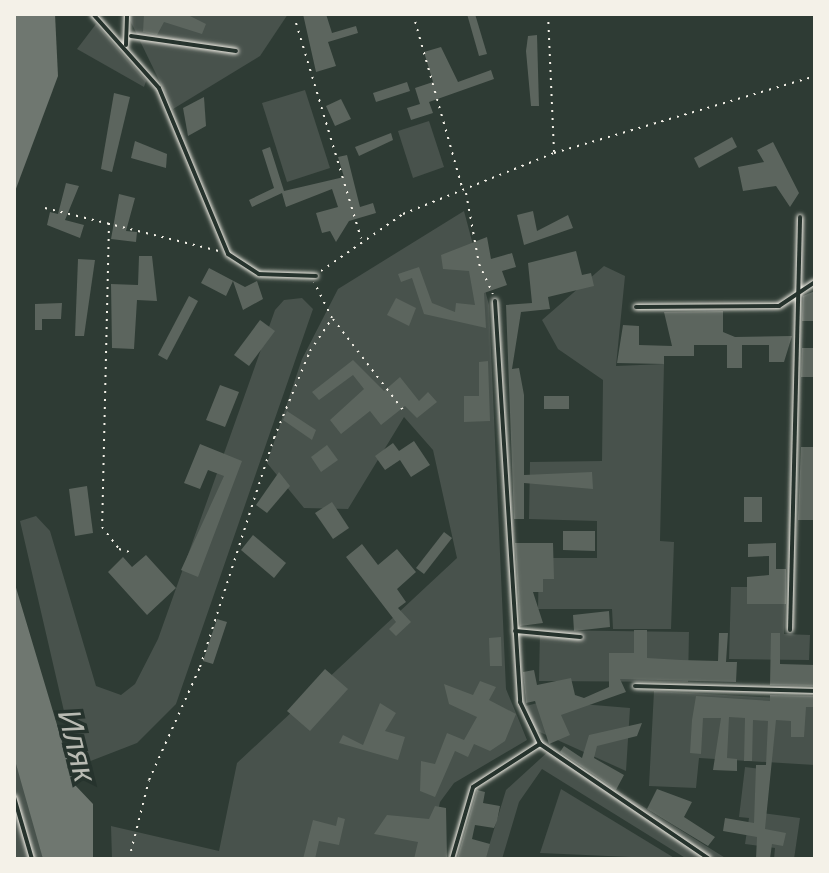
<!DOCTYPE html>
<html>
<head>
<meta charset="utf-8">
<style>
  body { margin:0 }
  #map { position:relative; width:829px; height:873px; overflow:hidden; background:#2e3b34; font-family:Dekko,sans-serif }
  div>[style] { position:absolute }
  [style*='--x'] { left:calc(var(--x)*1px); top:calc(var(--y)*1px); width:calc(var(--w)*1px); rotate:calc(var(--a)*1deg) }
  .green>* { inset:0; background:#48524c }
  .water>* { inset:0; background:#6f7770 }
  .building>* { inset:0; background:#5c655e }
  .path>* { height:2px; margin-top:-1px; transform-origin:0; background:repeating-linear-gradient(90deg,#f4f1e8 0 2px,transparent 0 8px) }
  .roads { filter:drop-shadow(0 0 2px #f4f1e8) drop-shadow(0 0 2px #f4f1e8) }
  .service>* { height:4px; margin:-2px; padding:0 2px; transform-origin:2px; border-radius:2px; background:#26332d }
  span { translate:-50% -50%; white-space:nowrap; text-align:center; line-height:1.15; -webkit-text-stroke:7px #26332d; paint-order:stroke }
  .water-label { font-size:32px; color:#b8bab2; font-style:italic }
  .frame { position:absolute; inset:0; border:16px solid #f4f1e8; pointer-events:none }
</style>
</head>
<body>
<div id="map">
  <div class="green">
    <i style="clip-path:polygon(127px 14px,288px 14px,260px 56px,173px 109px)"></i>
    <i style="clip-path:polygon(96px 24px,146px 81px,144px 87px,77px 49px)"></i>
    <i style="clip-path:polygon(305px 90px,330px 168px,287px 182px,262px 103px)"></i>
    <i style="clip-path:polygon(429px 121px,444px 167px,413px 178px,398px 131px)"></i>
    <i style="clip-path:polygon(464px 211px,489px 305px,506px 689px,527px 740px,454px 783px,440px 802px,427px 859px,112px 859px,111px 826px,219px 851px,237px 763px,457px 558px,433px 450px,404px 417px,348px 509px,304px 508px,267px 463px,302px 359px,338px 289px)"></i>
    <i style="clip-path:polygon(604px 266px,625px 276px,616px 366px,664px 364px,660px 541px,674px 542px,671px 629px,613px 629px,612px 609px,538px 609px,539px 558px,597px 558px,597px 521px,529px 519px,530px 462px,602px 461px,603px 380px,558px 349px,542px 320px)"></i>
    <i style="clip-path:polygon(302px 298px,313px 309px,176px 704px,137px 743px,88px 762px,66px 720px,20px 521px,36px 516px,50px 531px,96px 686px,121px 695px,135px 684px,158px 639px,275px 310px,284px 300px)"></i>
    <i style="clip-path:polygon(731px 587px,774px 587px,785px 601px,784px 634px,810px 635px,809px 660px,729px 659px)"></i>
    <i style="clip-path:polygon(540px 630px,689px 632px,688px 682px,539px 681px)"></i>
    <i style="clip-path:polygon(654px 691px,815px 700px,815px 765px,699px 758px,696px 788px,649px 786px)"></i>
    <i style="clip-path:polygon(545px 701px,630px 708px,626px 771px,533px 729px,526px 706px)"></i>
    <i style="clip-path:polygon(551px 749px,727px 859px,687px 859px,542px 769px,519px 802px,502px 859px,485px 859px,506px 790px)"></i>
    <i style="clip-path:polygon(14px 757px,33px 813px,43px 859px,14px 859px)"></i>
    <i style="clip-path:polygon(745px 767px,761px 769px,755px 812px,800px 818px,794px 859px,774px 859px,775px 848px,745px 844px,749px 818px,739px 817px)"></i>
    <i style="clip-path:polygon(561px 789px,676px 859px,540px 853px)"></i>
  </div>
  <div class="water">
    <i style="clip-path:polygon(14px 14px,55px 14px,58px 76px,14px 194px)"></i>
    <i style="clip-path:polygon(14px 581px,75px 785px,93px 804px,93px 859px,43px 859px,14px 757px)"></i>
  </div>
  <div class="building">
    <i style="clip-path:polygon(144px 14px,186px 14px,206px 24px,202px 34px,164px 22px,157px 35px,143px 32px)"></i>
    <i style="clip-path:polygon(303px 14px,326px 14px,332px 33px,356px 26px,358px 33px,328px 42px,336px 66px,316px 72px)"></i>
    <i style="clip-path:polygon(467px 14px,475px 14px,487px 54px,479px 56px)"></i>
    <i style="clip-path:polygon(537px 35px,539px 106px,531px 106px,526px 51px,528px 36px)"></i>
    <i style="clip-path:polygon(441px 47px,458px 82px,491px 70px,494px 79px,429px 102px,433px 113px,411px 120px,407px 108px,420px 104px,415px 88px,433px 82px,424px 52px)"></i>
    <i style="clip-path:polygon(407px 82px,410px 91px,376px 102px,373px 93px)"></i>
    <i style="clip-path:polygon(114px 93px,130px 97px,112px 172px,101px 169px)"></i>
    <i style="clip-path:polygon(204px 97px,206px 126px,188px 136px,183px 108px)"></i>
    <i style="clip-path:polygon(341px 99px,351px 119px,335px 126px,326px 106px)"></i>
    <i style="clip-path:polygon(391px 133px,393px 140px,359px 156px,355px 147px)"></i>
    <i style="clip-path:polygon(732px 137px,737px 147px,699px 168px,694px 158px)"></i>
    <i style="clip-path:polygon(135px 141px,167px 154px,166px 168px,131px 158px)"></i>
    <i style="clip-path:polygon(773px 142px,799px 193px,790px 207px,776px 186px,743px 191px,738px 167px,764px 162px,757px 150px)"></i>
    <i style="clip-path:polygon(270px 147px,284px 191px,344px 177px,338px 157px,347px 155px,360px 207px,373px 203px,376px 213px,349px 221px,336px 242px,330px 231px,322px 233px,316px 213px,338px 207px,332px 189px,286px 207px,282px 193px,252px 207px,249px 200px,274px 188px,262px 150px)"></i>
    <i style="clip-path:polygon(66px 183px,79px 186px,65px 220px,84px 225px,80px 238px,47px 225px,50px 212px,58px 214px)"></i>
    <i style="clip-path:polygon(119px 194px,135px 198px,126px 231px,137px 232px,136px 242px,111px 239px)"></i>
    <i style="clip-path:polygon(533px 211px,537px 231px,568px 215px,573px 228px,524px 245px,517px 215px)"></i>
    <i style="clip-path:polygon(487px 237px,491px 259px,512px 253px,516px 267px,502px 271px,507px 285px,484px 293px,486px 328px,424px 314px,412px 278px,401px 282px,398px 274px,419px 267px,432px 303px,455px 312px,456px 303px,475px 305px,469px 271px,443px 269px,441px 255px)"></i>
    <i style="clip-path:polygon(576px 251px,582px 275px,591px 273px,594px 286px,548px 297px,550px 309px,521px 312px,512px 369px,519px 368px,524px 395px,524px 475px,592px 472px,593px 489px,524px 483px,524px 519px,514px 519px,506px 305px,532px 303px,528px 263px)"></i>
    <i style="clip-path:polygon(139px 256px,152px 256px,157px 301px,137px 300px,134px 349px,112px 348px,111px 284px,138px 285px)"></i>
    <i style="clip-path:polygon(78px 259px,95px 260px,84px 336px,75px 336px)"></i>
    <i style="clip-path:polygon(209px 268px,245px 287px,257px 281px,263px 299px,243px 310px,233px 281px,226px 296px,201px 283px)"></i>
    <i style="clip-path:polygon(815px 291px,815px 321px,802px 321px,803px 296px)"></i>
    <i style="clip-path:polygon(189px 296px,198px 301px,167px 360px,158px 355px)"></i>
    <i style="clip-path:polygon(396px 298px,416px 308px,409px 326px,387px 315px)"></i>
    <i style="clip-path:polygon(62px 303px,61px 319px,42px 319px,42px 330px,35px 330px,35px 304px)"></i>
    <i style="clip-path:polygon(723px 311px,723px 332px,735px 337px,792px 336px,784px 362px,769px 362px,769px 345px,742px 345px,742px 368px,727px 368px,727px 345px,694px 345px,694px 356px,664px 356px,664px 364px,617px 363px,623px 325px,639px 326px,639px 345px,672px 346px,664px 312px)"></i>
    <i style="clip-path:polygon(260px 320px,275px 331px,249px 366px,234px 355px)"></i>
    <i style="clip-path:polygon(802px 348px,815px 348px,814px 377px,801px 377px)"></i>
    <i style="clip-path:polygon(353px 360px,384px 391px,400px 377px,419px 401px,428px 392px,437px 402px,417px 418px,405px 406px,381px 425px,370px 411px,341px 434px,330px 420px,364px 389px,353px 375px,319px 400px,312px 392px)"></i>
    <i style="clip-path:polygon(488px 361px,490px 421px,464px 422px,464px 396px,479px 396px,479px 362px)"></i>
    <i style="clip-path:polygon(220px 385px,239px 392px,225px 427px,206px 420px)"></i>
    <i style="clip-path:polygon(544px 396px,569px 396px,569px 409px,544px 409px)"></i>
    <i style="clip-path:polygon(287px 411px,316px 430px,312px 440px,283px 420px)"></i>
    <i style="clip-path:polygon(414px 441px,430px 465px,411px 477px,400px 460px,385px 470px,375px 456px,393px 443px,399px 451px)"></i>
    <i style="clip-path:polygon(200px 444px,242px 461px,198px 577px,181px 570px,224px 476px,208px 470px,200px 489px,184px 483px)"></i>
    <i style="clip-path:polygon(327px 445px,338px 460px,321px 472px,311px 457px)"></i>
    <i style="clip-path:polygon(801px 447px,815px 447px,815px 520px,798px 520px)"></i>
    <i style="clip-path:polygon(279px 472px,290px 486px,267px 513px,256px 505px)"></i>
    <i style="clip-path:polygon(87px 486px,93px 533px,75px 536px,69px 489px)"></i>
    <i style="clip-path:polygon(744px 497px,762px 497px,762px 522px,744px 522px)"></i>
    <i style="clip-path:polygon(332px 502px,349px 528px,333px 539px,315px 513px)"></i>
    <i style="clip-path:polygon(563px 531px,595px 531px,595px 551px,563px 550px)"></i>
    <i style="clip-path:polygon(444px 532px,452px 538px,424px 574px,416px 568px)"></i>
    <i style="clip-path:polygon(253px 535px,286px 563px,274px 578px,241px 550px)"></i>
    <i style="clip-path:polygon(515px 543px,553px 543px,554px 579px,543px 579px,543px 592px,533px 592px,543px 623px,520px 626px)"></i>
    <i style="clip-path:polygon(776px 543px,776px 569px,786px 569px,786px 604px,747px 604px,747px 577px,769px 575px,769px 556px,748px 557px,748px 544px)"></i>
    <i style="clip-path:polygon(362px 544px,378px 565px,397px 549px,416px 572px,397px 589px,406px 602px,398px 608px,411px 622px,396px 636px,389px 629px,396px 622px,346px 557px)"></i>
    <i style="clip-path:polygon(146px 555px,176px 588px,147px 615px,108px 572px,123px 557px,132px 567px)"></i>
    <i style="clip-path:polygon(609px 611px,610px 627px,574px 631px,573px 615px)"></i>
    <i style="clip-path:polygon(217px 619px,227px 622px,213px 664px,203px 661px)"></i>
    <i style="clip-path:polygon(634px 630px,647px 630px,647px 658px,681px 660px,718px 661px,719px 633px,728px 633px,726px 662px,737px 662px,736px 682px,620px 679px,626px 692px,561px 715px,570px 735px,549px 744px,535px 701px,526px 703px,523px 672px,534px 670px,537px 685px,571px 678px,575px 695px,584px 698px,609px 687px,609px 653px,634px 653px)"></i>
    <i style="clip-path:polygon(771px 633px,780px 633px,780px 664px,815px 665px,815px 686px,770px 685px)"></i>
    <i style="clip-path:polygon(501px 637px,502px 666px,490px 666px,489px 638px)"></i>
    <i style="clip-path:polygon(325px 669px,348px 689px,310px 731px,287px 711px)"></i>
    <i style="clip-path:polygon(480px 681px,496px 687px,489px 700px,516px 714px,505px 741px,490px 751px,474px 744px,468px 757px,455px 751px,435px 797px,420px 791px,421px 761px,435px 764px,447px 733px,464px 740px,477px 717px,449px 704px,444px 684px,473px 695px)"></i>
    <i style="clip-path:polygon(770px 695px,815px 696px,815px 707px,806px 707px,804px 737px,791px 737px,791px 721px,776px 720px,765px 829px,786px 833px,783px 846px,772px 844px,770px 859px,756px 859px,757px 837px,723px 831px,725px 818px,754px 823px,756px 765px,766px 765px,768px 721px,753px 720px,752px 761px,744px 761px,745px 718px,729px 717px,727px 758px,737px 759px,737px 771px,713px 770px,721px 718px,703px 718px,701px 754px,690px 753px,692px 720px,696px 696px,770px 701px)"></i>
    <i style="clip-path:polygon(380px 703px,396px 713px,385px 731px,405px 737px,398px 760px,339px 743px,343px 735px,363px 745px)"></i>
    <i style="clip-path:polygon(642px 723px,637px 736px,597px 746px,594px 758px,624px 775px,616px 790px,560px 752px,564px 746px,582px 758px,589px 735px)"></i>
    <i style="clip-path:polygon(657px 789px,692px 802px,684px 817px,715px 837px,708px 846px,647px 809px)"></i>
    <i style="clip-path:polygon(477px 790px,485px 792px,483px 803px,500px 806px,497px 821px,494px 828px,475px 825px,472px 839px,490px 844px,486px 858px,457px 859px)"></i>
    <i style="clip-path:polygon(435px 806px,446px 808px,447px 859px,414px 859px,418px 842px,374px 834px,387px 815px,429px 819px)"></i>
    <i style="clip-path:polygon(338px 817px,345px 819px,339px 845px,319px 841px,315px 859px,303px 859px,313px 820px,336px 826px)"></i>
  </div>
  <div class="path">
    <i style="--x:413;--y:14;--w:184;--a:74.2"></i>
    <i style="--x:548;--y:14;--w:138;--a:87.5"></i>
    <i style="--x:296;--y:23;--w:225;--a:73.2"></i>
    <i style="--x:466;--y:193;--w:72;--a:79.6"></i>
    <i style="--x:479;--y:264;--w:33;--a:65"></i>
    <i style="--x:45;--y:208;--w:179;--a:13.9"></i>
    <i style="--x:109;--y:223;--w:304;--a:91.3"></i>
    <i style="--x:102;--y:527;--w:28;--a:52"></i>
    <i style="--x:119;--y:549;--w:15;--a:16"></i>
    <i style="--x:321;--y:271;--w:100;--a:-34.8"></i>
    <i style="--x:403;--y:214;--w:163;--a:-22"></i>
    <i style="--x:554;--y:153;--w:272;--a:-16.4"></i>
    <i style="--x:333;--y:319;--w:115;--a:52.4"></i>
    <i style="--x:129;--y:859;--w:81;--a:-75.8"></i>
    <i style="--x:149;--y:780;--w:124;--a:-65.7"></i>
    <i style="--x:200;--y:667;--w:241;--a:-72.1"></i>
    <i style="--x:274;--y:438;--w:94;--a:-67.5"></i>
    <i style="--x:310;--y:351;--w:40;--a:-56"></i>
    <i style="--x:332;--y:318;--w:40;--a:-116.6"></i>
  </div>
  <div class="roads">
    <div class="service">
      <i style="--x:93;--y:14;--w:99;--a:48.3"></i>
      <i style="--x:159;--y:88;--w:180;--a:67.4"></i>
      <i style="--x:228;--y:254;--w:37;--a:33"></i>
      <i style="--x:259;--y:274;--w:57;--a:2"></i>
      <i style="--x:131;--y:36;--w:106;--a:8.1"></i>
      <i style="--x:126;--y:45;--w:31;--a:-88"></i>
      <i style="--x:495;--y:301;--w:402;--a:86.4"></i>
      <i style="--x:520;--y:702;--w:47;--a:64.5"></i>
      <i style="--x:540;--y:744;--w:204;--a:34.2"></i>
      <i style="--x:636;--y:307;--w:143;--a:-0.4"></i>
      <i style="--x:779;--y:306;--w:43;--a:-33.7"></i>
      <i style="--x:790;--y:630;--w:413;--a:-88.6"></i>
      <i style="--x:515;--y:631;--w:66;--a:5.2"></i>
      <i style="--x:635;--y:686;--w:180;--a:1.6"></i>
      <i style="--x:14;--y:797;--w:65;--a:73.8"></i>
      <i style="--x:452;--y:859;--w:75;--a:-73.7"></i>
      <i style="--x:473;--y:787;--w:80;--a:-32.7"></i>
    </div>
  </div>
  <div class="water-label">
    <span style="left:72px;top:747px;rotate:76deg">Иляк</span>
  </div>
  <div class="frame"></div>
</div>
</body>
</html>
